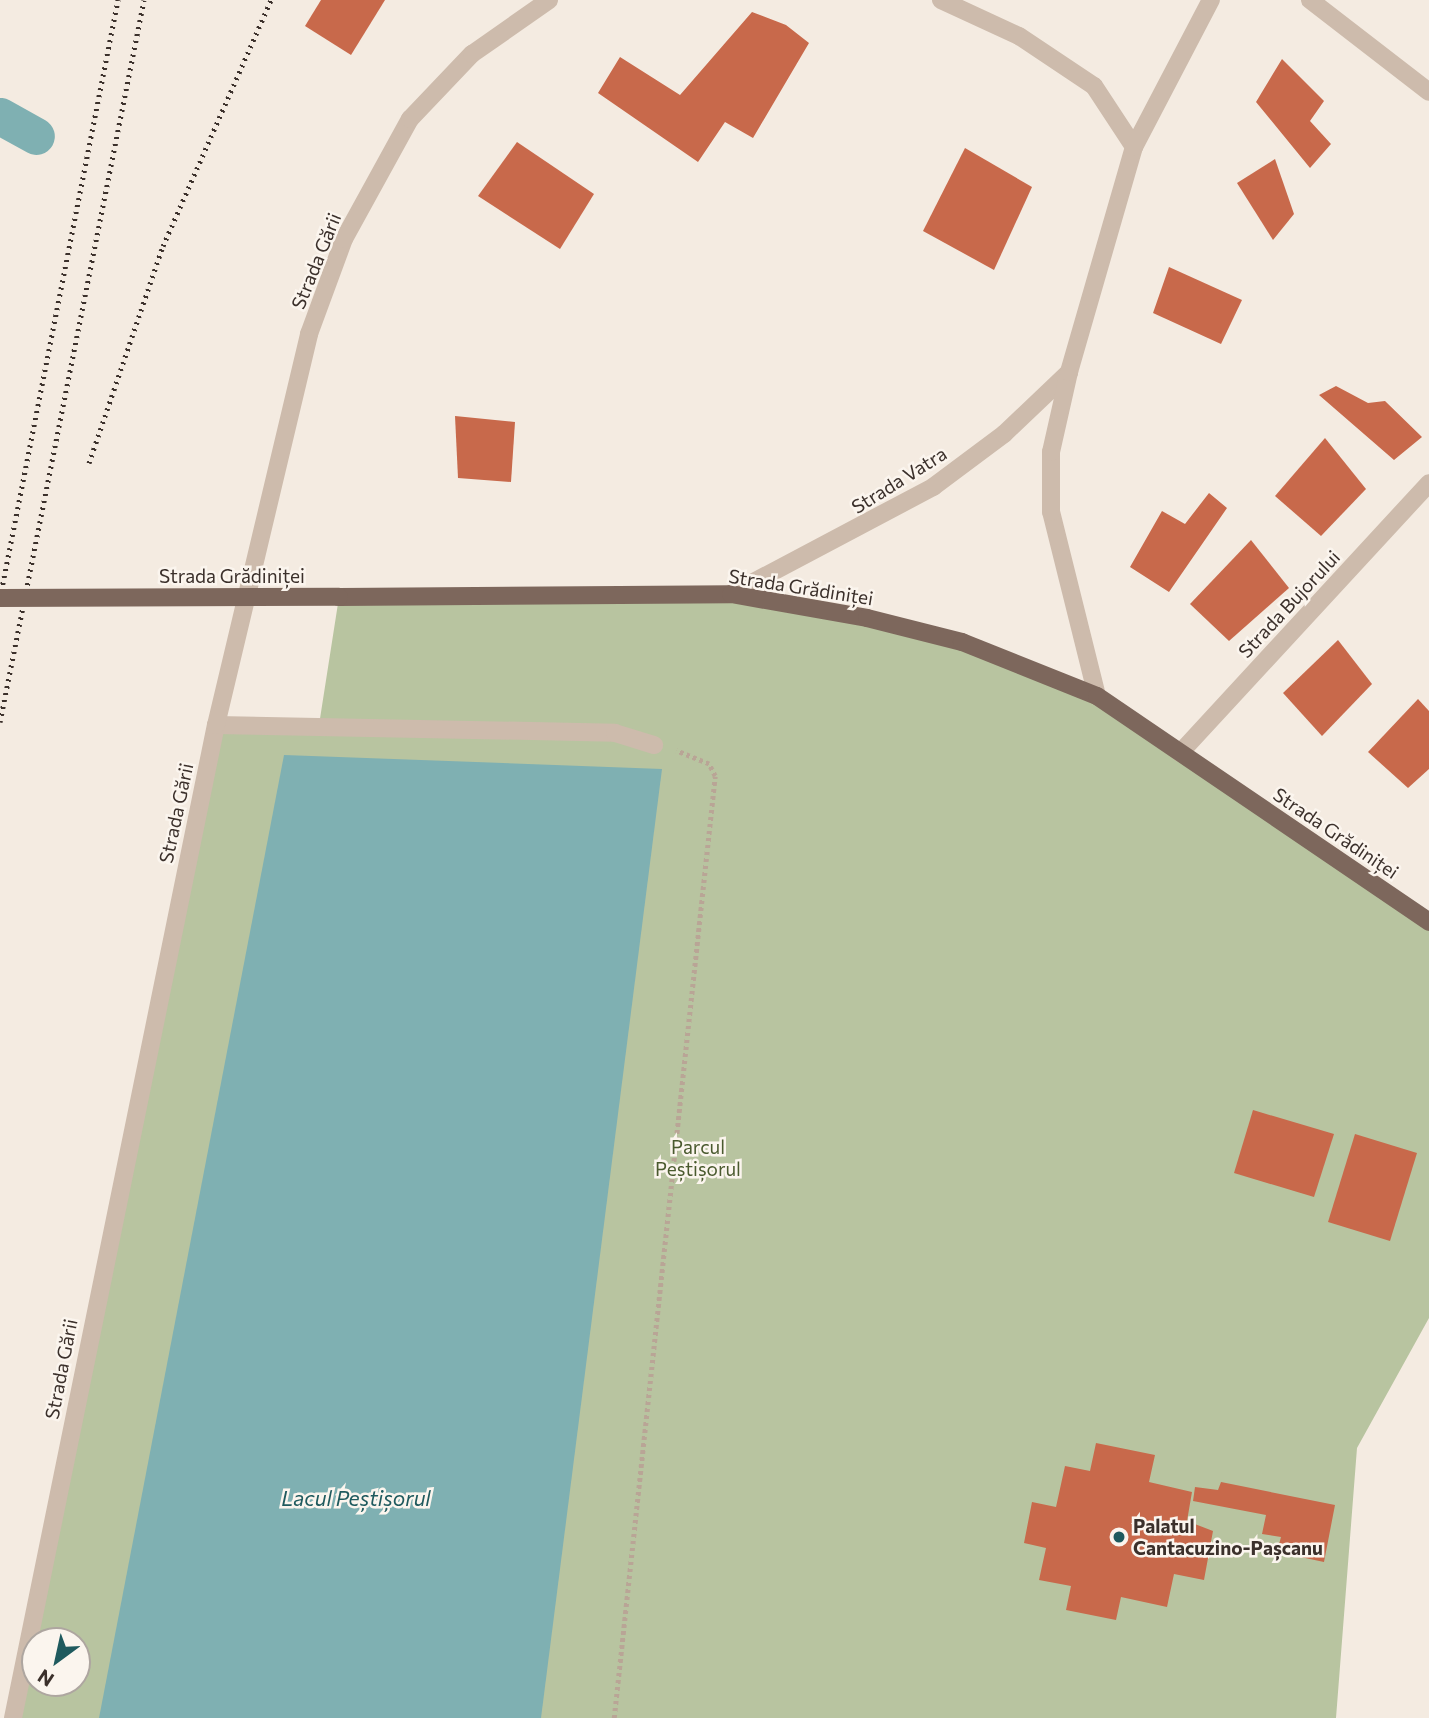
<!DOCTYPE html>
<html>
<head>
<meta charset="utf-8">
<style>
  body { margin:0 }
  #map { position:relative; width:1429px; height:1718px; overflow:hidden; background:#f4ebe1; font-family:Commissioner,sans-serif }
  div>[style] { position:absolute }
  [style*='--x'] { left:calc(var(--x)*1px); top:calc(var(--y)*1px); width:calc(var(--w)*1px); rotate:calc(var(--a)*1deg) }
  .green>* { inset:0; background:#b8c4a0 }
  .water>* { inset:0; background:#7fb0b2 }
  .canal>* { height:37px; margin:-18.5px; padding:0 18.5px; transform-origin:18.5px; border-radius:18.5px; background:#7fb0b2 }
  .building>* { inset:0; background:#c8694b }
  .path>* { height:4.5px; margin-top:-2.25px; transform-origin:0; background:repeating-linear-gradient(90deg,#b9a596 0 3.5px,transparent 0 7px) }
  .minor>* { height:18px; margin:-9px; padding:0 9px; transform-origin:9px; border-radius:9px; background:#cdbbac }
  .tertiary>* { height:18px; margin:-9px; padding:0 9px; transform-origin:9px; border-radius:9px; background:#cdbbac }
  .primary>* { height:18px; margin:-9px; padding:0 9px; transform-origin:9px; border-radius:9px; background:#7d675c }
  .rail>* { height:5px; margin-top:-2.5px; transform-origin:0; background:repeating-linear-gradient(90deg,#3b302b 0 2px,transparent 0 7px) }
  .primary-bridge>* { height:18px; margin:-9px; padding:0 9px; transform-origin:9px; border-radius:9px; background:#7d675c }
  .dots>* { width:19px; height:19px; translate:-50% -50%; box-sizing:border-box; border:4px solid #fbf5ee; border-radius:50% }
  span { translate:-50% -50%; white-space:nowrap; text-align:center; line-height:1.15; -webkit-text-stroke:5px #fbf5ee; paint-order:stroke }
  .street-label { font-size:19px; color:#3b302b }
  .park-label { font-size:19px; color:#4a5a2e }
  .poi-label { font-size:19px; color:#3b302b; font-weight:700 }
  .left { translate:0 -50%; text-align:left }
  .water-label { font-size:21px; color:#1f5a5e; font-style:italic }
  .north { position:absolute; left:21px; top:1627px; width:70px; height:70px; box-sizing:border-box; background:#fbf5ee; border:2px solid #aea6a0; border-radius:50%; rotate:213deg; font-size:19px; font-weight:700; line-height:28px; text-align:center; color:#3b302b }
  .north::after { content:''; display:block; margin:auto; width:24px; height:32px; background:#1f5a5e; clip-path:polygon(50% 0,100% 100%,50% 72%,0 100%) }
</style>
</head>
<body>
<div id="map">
  <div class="green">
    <i style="clip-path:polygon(evenodd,731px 594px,867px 618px,1097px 696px,1429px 922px,1429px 1318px,1357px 1448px,1336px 1718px,13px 1718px,216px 725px,319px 725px,339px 597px,731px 594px,35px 1641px,77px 1641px,77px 1683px,35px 1683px,35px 1641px)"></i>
  </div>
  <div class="water">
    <i style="clip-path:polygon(284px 755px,662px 769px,541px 1718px,99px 1718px)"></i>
  </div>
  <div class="canal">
    <i style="--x:0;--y:116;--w:41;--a:29.1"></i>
  </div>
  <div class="building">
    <i style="clip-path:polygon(321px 0,385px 0,351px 55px,305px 26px)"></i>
    <i style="clip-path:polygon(752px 12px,786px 25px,809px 43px,753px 138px,725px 122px,698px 162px,598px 93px,620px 57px,680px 95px)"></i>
    <i style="clip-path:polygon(1282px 59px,1324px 101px,1310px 121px,1331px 144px,1310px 168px,1256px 102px)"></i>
    <i style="clip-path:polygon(517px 142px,594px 194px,560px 249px,478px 196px)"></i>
    <i style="clip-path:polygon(965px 148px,1032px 187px,994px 270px,923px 231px)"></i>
    <i style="clip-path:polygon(1275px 159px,1294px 214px,1273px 240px,1237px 183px)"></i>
    <i style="clip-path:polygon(1169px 267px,1242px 300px,1221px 344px,1153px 313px)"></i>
    <i style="clip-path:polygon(1336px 386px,1368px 403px,1385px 401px,1422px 437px,1394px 460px,1319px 395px)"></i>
    <i style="clip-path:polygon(455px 416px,515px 422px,511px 482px,458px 478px)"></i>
    <i style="clip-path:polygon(1325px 438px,1366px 489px,1321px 536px,1275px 496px)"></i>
    <i style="clip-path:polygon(1209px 493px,1227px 508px,1169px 592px,1130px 567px,1162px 511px,1185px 524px)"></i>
    <i style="clip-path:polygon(1251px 540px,1289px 588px,1229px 641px,1190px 604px)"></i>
    <i style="clip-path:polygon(1338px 640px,1372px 684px,1322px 736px,1283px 693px)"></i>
    <i style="clip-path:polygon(1418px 699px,1429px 711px,1429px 769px,1408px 788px,1368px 752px)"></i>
    <i style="clip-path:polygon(1253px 1110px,1334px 1134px,1314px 1197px,1234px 1173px)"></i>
    <i style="clip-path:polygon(1355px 1134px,1417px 1153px,1390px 1241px,1328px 1222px)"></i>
    <i style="clip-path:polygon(1096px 1443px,1155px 1455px,1149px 1482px,1192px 1492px,1187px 1521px,1213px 1531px,1204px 1580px,1174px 1574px,1167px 1607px,1121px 1597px,1116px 1620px,1066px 1610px,1071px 1586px,1039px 1580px,1046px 1548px,1024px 1543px,1032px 1502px,1056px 1507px,1065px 1466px,1090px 1471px)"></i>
    <i style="clip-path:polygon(1221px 1482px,1335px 1505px,1324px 1562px,1277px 1552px,1281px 1537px,1262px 1534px,1266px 1515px,1193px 1501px,1195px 1487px,1218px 1490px)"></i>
  </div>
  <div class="path">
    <i style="--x:614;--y:1718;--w:947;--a:-83.88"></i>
    <i style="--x:715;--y:776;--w:13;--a:-117"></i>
    <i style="--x:709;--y:764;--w:35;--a:-158"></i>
  </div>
  <div class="minor">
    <i style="--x:1310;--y:0;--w:150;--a:37.7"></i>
    <i style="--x:216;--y:725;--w:399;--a:1.1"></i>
    <i style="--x:615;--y:733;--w:41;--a:17.1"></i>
    <i style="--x:1180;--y:753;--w:367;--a:-47.3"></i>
  </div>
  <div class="tertiary">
    <i style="--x:941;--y:0;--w:86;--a:24.8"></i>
    <i style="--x:1019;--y:36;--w:90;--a:33.7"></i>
    <i style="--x:1094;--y:86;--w:73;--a:56.7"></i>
    <i style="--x:731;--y:594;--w:229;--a:-27.9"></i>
    <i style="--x:933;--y:487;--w:89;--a:-36.7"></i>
    <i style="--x:1004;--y:434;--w:90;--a:-43.6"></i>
    <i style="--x:1097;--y:696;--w:190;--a:-104"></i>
    <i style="--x:1051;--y:512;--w:60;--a:-90"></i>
    <i style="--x:1051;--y:452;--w:82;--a:-77.3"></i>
    <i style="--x:1069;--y:372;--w:234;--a:-73.9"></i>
    <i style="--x:1134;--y:147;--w:166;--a:-62.4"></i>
    <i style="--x:13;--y:1718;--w:1014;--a:-78.45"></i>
    <i style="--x:216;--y:725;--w:402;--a:-76.6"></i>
    <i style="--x:309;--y:334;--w:101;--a:-69.8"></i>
    <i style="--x:344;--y:239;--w:137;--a:-61.2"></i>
    <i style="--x:410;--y:119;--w:90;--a:-46.4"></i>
    <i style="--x:472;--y:54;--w:94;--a:-35"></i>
  </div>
  <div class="primary">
    <i style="--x:339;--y:597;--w:392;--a:-0.4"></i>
    <i style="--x:731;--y:594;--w:138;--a:10"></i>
    <i style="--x:867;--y:618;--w:98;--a:14.2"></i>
    <i style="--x:962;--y:642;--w:145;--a:21.8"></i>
    <i style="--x:1097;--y:696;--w:402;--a:34.2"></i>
  </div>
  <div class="rail">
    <i style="--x:89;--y:463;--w:229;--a:-71.2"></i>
    <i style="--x:163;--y:246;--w:269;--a:-66.3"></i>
    <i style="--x:0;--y:598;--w:610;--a:-78.84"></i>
    <i style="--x:0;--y:722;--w:736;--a:-78.72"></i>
  </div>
  <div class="primary-bridge">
    <i style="--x:0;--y:598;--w:339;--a:-0.2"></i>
  </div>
  <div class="dots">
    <i style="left:1119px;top:1537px;background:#1f5a5e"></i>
  </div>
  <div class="street-label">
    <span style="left:316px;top:261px;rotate:-68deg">Strada Gării</span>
    <span style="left:899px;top:480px;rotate:-32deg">Strada Vatra</span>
    <span style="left:232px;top:576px">Strada Grădiniței</span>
    <span style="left:801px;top:587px;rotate:9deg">Strada Grădiniței</span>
    <span style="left:1289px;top:604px;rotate:-47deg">Strada Bujorului</span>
    <span style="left:176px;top:813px;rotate:-78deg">Strada Gării</span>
    <span style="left:1336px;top:833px;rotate:34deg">Strada Grădiniței</span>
    <span style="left:61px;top:1369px;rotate:-79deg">Strada Gării</span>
  </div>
  <div class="park-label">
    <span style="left:698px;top:1158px">Parcul<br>Peștișorul</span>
  </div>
  <div class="poi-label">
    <span class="left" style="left:1133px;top:1537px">Palatul<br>Cantacuzino-Pașcanu</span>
  </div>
  <div class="water-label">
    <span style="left:356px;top:1498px">Lacul Peștișorul</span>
  </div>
  <div class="north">N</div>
</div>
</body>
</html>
